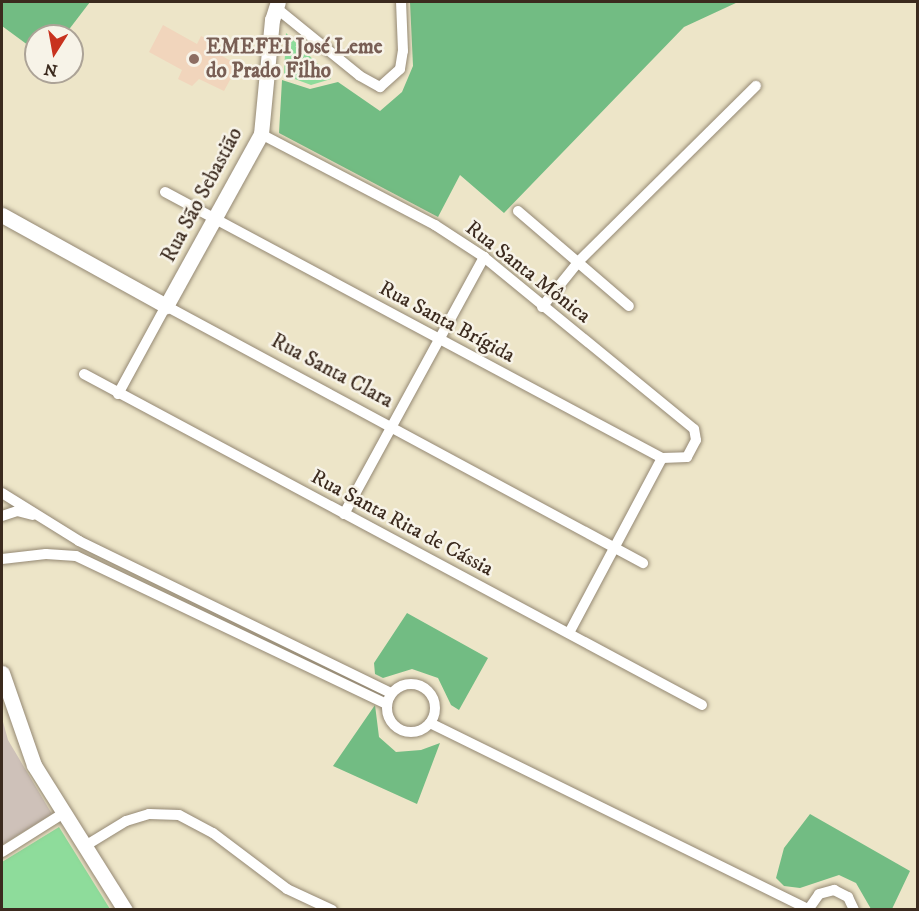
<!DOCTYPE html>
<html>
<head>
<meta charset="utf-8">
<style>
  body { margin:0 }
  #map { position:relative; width:919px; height:911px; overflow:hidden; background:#ede5c8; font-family:"IM FELL DW Pica",serif }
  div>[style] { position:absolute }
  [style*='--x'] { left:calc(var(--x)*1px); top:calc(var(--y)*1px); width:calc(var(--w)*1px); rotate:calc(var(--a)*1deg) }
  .built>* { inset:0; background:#f1d5bc }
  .industrial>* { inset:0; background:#cec1b9 }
  .green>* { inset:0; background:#8edc9b }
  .forest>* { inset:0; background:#72bc83 }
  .roads { filter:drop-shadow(0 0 2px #948873) drop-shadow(0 0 2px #948873) }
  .street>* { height:10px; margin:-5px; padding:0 5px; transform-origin:5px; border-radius:5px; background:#fff }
  .street>.ring { margin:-5px; padding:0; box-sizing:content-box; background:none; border:10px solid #fff; border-radius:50% }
  .secondary>* { height:15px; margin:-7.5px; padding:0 7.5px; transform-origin:7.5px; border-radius:7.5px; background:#fff }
  .dots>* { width:16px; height:16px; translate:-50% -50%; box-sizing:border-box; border:3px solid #f7f3e8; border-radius:50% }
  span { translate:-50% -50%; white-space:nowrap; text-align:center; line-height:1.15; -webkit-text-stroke:5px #f7f3e8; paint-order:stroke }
  .education-label { font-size:21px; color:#785e54; font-weight:700 }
  .left { translate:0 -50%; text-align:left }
  .street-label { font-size:21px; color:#3b2a1e }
  .frame { position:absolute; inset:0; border:3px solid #3b2a1e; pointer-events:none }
  .north { position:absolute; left:24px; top:24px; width:60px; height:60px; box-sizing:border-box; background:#f7f3e8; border:2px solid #aca397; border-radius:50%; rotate:191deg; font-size:16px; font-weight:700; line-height:24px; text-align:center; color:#3b2a1e }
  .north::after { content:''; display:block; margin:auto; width:21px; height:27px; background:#c8321e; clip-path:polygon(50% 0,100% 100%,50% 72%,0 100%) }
</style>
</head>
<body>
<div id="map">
  <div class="built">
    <i style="clip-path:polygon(163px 25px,197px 44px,201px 36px,218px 45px,215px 52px,238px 65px,224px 91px,199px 79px,192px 86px,178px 79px,182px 70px,149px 52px)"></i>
  </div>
  <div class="industrial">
    <i style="clip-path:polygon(2px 718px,8px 740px,52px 814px,2px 845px)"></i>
  </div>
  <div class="green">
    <i style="clip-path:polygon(286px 33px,327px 73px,331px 79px,311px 85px,284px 75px)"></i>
    <i style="clip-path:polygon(59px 827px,110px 909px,2px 909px,2px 862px)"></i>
  </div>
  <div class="forest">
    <i style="clip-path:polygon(2px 2px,90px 2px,64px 36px,36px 36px,36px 51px,2px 26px)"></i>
    <i style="clip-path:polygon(410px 2px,738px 2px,684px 27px,504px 213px,460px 175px,438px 217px,279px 133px,282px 80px,310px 89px,338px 82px,380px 111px,402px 92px,413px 66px)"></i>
    <i style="clip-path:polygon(407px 613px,488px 658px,459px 710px,451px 705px,438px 678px,412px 669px,383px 678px,375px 674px,374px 663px)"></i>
    <i style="clip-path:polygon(375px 705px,379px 737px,396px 752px,421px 750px,440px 743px,417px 804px,333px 766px)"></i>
    <i style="clip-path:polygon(810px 814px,910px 871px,892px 909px,871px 909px,856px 883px,839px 875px,800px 888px,784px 886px,776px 878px,784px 848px)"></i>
  </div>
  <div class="roads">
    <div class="street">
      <i style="--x:275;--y:7;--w:109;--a:39.1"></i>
      <i style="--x:360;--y:76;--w:23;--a:29"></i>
      <i style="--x:380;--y:87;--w:27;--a:-42"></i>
      <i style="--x:400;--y:69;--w:18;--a:-81"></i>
      <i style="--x:403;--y:51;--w:49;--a:-92.3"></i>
      <i style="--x:165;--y:192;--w:564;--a:28.16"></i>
      <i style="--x:662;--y:458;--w:25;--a:-2"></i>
      <i style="--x:687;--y:457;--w:19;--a:-62"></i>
      <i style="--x:696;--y:440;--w:11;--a:-100"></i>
      <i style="--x:694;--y:429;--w:271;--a:-140.7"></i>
      <i style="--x:484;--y:257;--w:59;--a:-146.9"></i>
      <i style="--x:435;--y:225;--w:196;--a:-152.4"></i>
      <i style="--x:518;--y:211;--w:146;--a:40.6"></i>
      <i style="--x:542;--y:307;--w:59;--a:-51.2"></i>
      <i style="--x:579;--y:261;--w:249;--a:-44.7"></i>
      <i style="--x:84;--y:374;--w:701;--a:28.17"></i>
      <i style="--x:118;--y:394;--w:100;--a:-61.4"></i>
      <i style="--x:166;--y:306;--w:542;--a:28.32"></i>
      <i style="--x:2;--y:493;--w:91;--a:31.9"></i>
      <i style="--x:79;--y:541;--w:347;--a:26"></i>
      <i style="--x:344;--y:514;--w:293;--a:-61.4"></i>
      <i style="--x:2;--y:516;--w:16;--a:-18"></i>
      <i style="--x:17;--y:511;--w:16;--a:14"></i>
      <i style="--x:2;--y:559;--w:44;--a:-6.5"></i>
      <i style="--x:46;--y:554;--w:30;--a:4"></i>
      <i style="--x:76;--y:556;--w:344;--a:25.5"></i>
      <i style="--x:569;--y:633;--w:198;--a:-62"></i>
      <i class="ring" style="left:387px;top:684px;width:38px;height:38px"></i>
      <i style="--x:430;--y:723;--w:421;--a:26.2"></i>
      <i style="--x:85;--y:846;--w:48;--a:-31.4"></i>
      <i style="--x:126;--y:821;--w:24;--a:-17"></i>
      <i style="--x:149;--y:814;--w:30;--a:2"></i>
      <i style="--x:179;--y:815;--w:38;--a:28"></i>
      <i style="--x:213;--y:833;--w:93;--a:37.1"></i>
      <i style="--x:287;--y:889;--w:50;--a:25"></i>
      <i style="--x:2;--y:852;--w:73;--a:-32.2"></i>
      <i style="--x:808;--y:910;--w:19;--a:-55"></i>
      <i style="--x:819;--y:894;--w:16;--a:-15"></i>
      <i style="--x:834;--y:890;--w:16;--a:27"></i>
      <i style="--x:848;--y:897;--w:14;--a:65"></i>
    </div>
    <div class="secondary">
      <i style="--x:2;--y:215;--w:188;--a:29"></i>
      <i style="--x:166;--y:306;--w:196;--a:-61.1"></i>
      <i style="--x:261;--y:134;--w:115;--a:-84.5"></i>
      <i style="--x:272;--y:20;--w:19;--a:-72"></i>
      <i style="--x:2;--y:673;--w:97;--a:70.8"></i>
      <i style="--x:34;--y:765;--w:171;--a:57.9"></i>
    </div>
  </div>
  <div class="dots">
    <i style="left:194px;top:59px;background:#8d6e63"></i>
  </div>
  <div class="education-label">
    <span class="left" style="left:206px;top:59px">EMEFEI José Leme<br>do Prado Filho</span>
  </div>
  <div class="street-label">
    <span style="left:202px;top:195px;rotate:-62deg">Rua São Sebastião</span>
    <span style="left:528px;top:272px;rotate:38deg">Rua Santa Mônica</span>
    <span style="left:447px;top:322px;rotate:28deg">Rua Santa Brígida</span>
    <span style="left:332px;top:371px;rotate:28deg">Rua Santa Clara</span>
    <span style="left:402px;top:523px;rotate:28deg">Rua Santa Rita de Cássia</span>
  </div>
  <div class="frame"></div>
  <div class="north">N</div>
</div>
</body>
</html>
